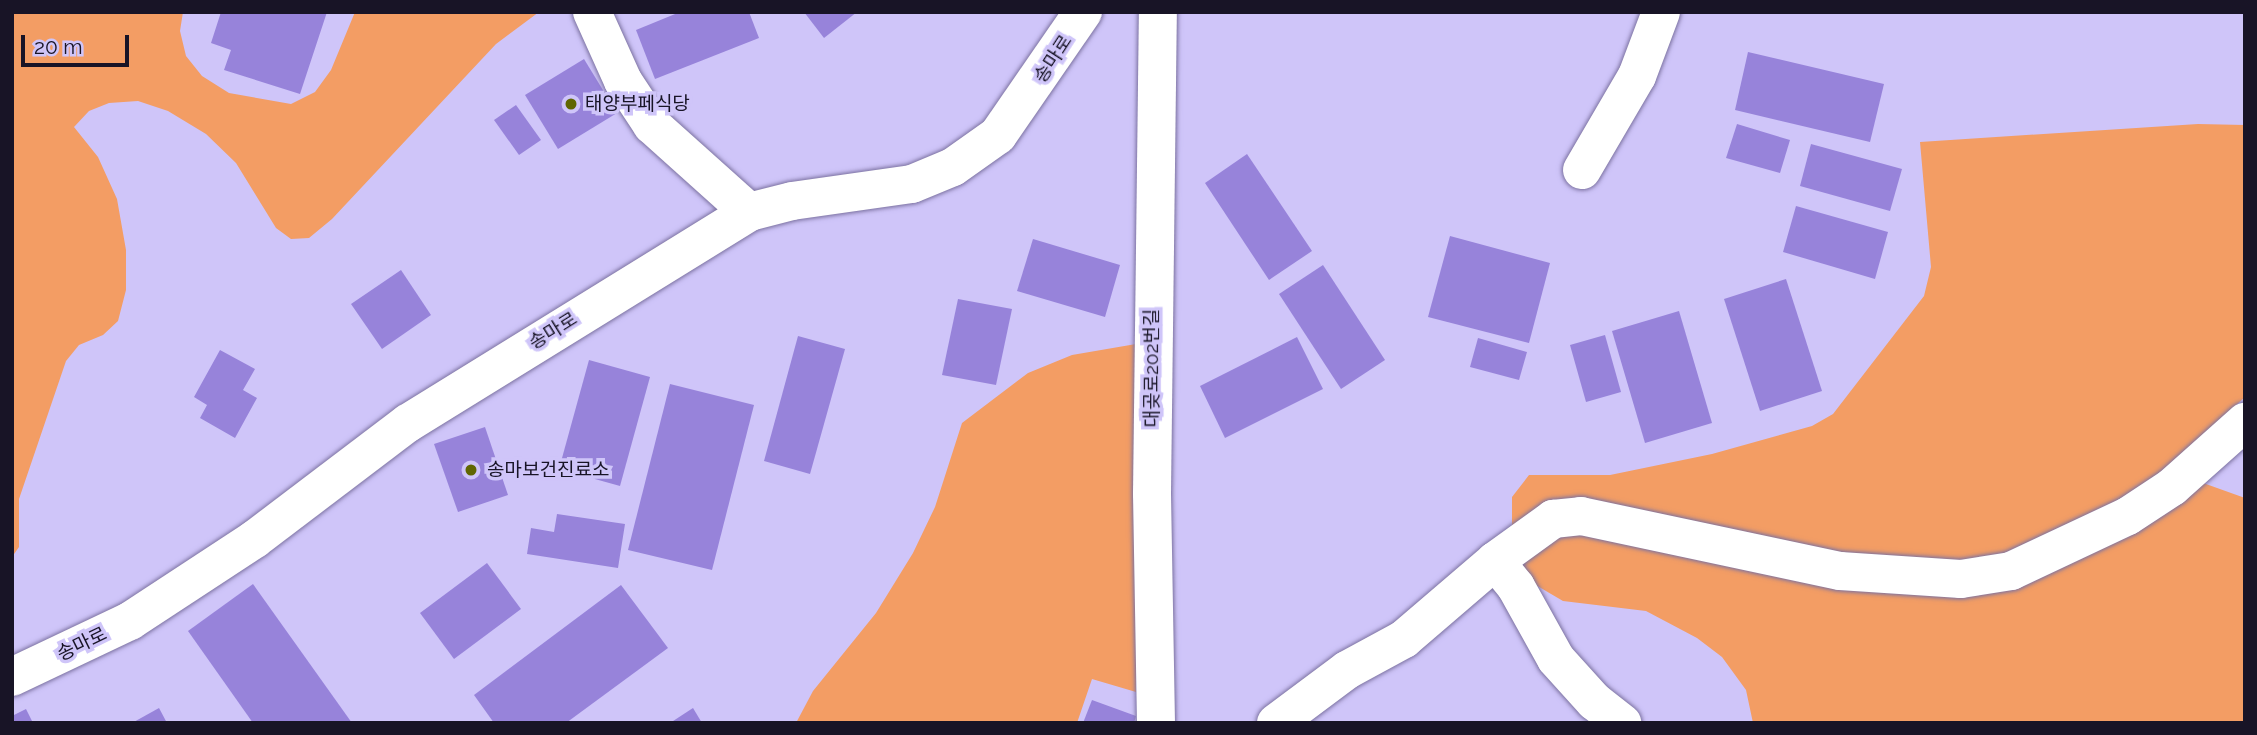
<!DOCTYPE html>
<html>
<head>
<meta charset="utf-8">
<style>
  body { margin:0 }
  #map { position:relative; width:2257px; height:735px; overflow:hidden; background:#cfc5f9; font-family:Raleway,"Noto Sans KR",sans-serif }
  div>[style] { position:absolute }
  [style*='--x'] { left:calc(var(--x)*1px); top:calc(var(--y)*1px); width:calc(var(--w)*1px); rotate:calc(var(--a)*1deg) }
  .green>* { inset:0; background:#f39d64 }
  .building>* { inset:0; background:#9783da }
  .roads { filter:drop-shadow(0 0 2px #7c72a1) drop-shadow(0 0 2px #7c72a1) }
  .minor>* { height:38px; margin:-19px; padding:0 19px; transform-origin:19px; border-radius:19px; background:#fff }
  .dots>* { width:19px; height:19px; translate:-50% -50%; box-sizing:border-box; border:4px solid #cfc5f9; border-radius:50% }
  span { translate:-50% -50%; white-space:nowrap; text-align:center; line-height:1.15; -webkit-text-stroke:7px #cfc5f9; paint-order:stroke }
  .street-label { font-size:19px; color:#181426 }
  .poi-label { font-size:19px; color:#181426 }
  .left { translate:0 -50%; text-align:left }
  .frame { position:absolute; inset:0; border:14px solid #181426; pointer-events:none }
  .scale { position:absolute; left:21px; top:35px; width:108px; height:32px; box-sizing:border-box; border:4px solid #181426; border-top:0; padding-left:9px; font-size:21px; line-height:24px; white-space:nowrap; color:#181426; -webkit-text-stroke:5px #cfc5f9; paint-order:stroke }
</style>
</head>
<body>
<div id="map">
  <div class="green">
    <i style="clip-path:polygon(12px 12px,183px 12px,180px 31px,186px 56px,202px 76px,229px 93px,291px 104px,315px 92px,331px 70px,355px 12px,539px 12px,496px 44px,332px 219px,309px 238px,291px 239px,276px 228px,236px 163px,206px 134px,168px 111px,138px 101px,109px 103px,89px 111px,74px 127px,98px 157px,117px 199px,126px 250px,126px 290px,118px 321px,103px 335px,79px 345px,66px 361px,19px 499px,19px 547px,12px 557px)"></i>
    <i style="clip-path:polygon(2198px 124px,2245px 125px,2245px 397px,2184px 452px,2178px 474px,2245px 498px,2245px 723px,1753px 723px,1746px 690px,1722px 657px,1697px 638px,1646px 611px,1563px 601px,1534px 584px,1512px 557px,1512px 497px,1529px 475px,1610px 475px,1712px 454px,1812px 426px,1833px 414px,1924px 296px,1931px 267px,1920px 142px)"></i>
    <i style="clip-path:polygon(1136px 344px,1136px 692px,1092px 679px,1077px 723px,796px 723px,813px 691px,876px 613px,913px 553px,935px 507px,962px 423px,1028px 373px,1072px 355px)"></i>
  </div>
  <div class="building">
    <i style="clip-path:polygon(221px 12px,327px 12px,300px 94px,224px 70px,231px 50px,211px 43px)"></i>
    <i style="clip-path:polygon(680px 12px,749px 12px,759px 38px,655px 79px,636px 30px)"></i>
    <i style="clip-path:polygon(804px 12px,857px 12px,824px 38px)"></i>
    <i style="clip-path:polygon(1748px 52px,1884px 84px,1870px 142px,1735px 110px)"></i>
    <i style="clip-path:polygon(584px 59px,617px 113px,558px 149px,525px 95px)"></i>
    <i style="clip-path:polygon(516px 105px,541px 140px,519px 155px,494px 120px)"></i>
    <i style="clip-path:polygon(1737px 124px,1790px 140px,1780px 173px,1726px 158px)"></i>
    <i style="clip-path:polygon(1811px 144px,1902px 169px,1890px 211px,1800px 186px)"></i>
    <i style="clip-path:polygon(1247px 154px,1312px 251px,1269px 280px,1205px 183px)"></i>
    <i style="clip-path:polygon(1796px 206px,1888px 232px,1875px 279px,1783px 252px)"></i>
    <i style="clip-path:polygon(1450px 236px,1550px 263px,1529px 343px,1428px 317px)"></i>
    <i style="clip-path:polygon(1033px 239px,1120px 265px,1105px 317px,1017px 291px)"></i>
    <i style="clip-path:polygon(1323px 265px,1385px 360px,1341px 389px,1279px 294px)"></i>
    <i style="clip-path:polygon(401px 270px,431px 315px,382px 349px,351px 304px)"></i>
    <i style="clip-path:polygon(1786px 279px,1822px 391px,1760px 411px,1724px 299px)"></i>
    <i style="clip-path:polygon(958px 299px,1012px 309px,996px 385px,942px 375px)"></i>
    <i style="clip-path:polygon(1679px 311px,1712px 423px,1645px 443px,1612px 331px)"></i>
    <i style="clip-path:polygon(1605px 335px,1621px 392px,1586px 402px,1570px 345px)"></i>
    <i style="clip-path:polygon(798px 336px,845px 349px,810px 474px,764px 461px)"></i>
    <i style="clip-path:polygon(1297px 337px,1323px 389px,1225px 438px,1200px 386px)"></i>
    <i style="clip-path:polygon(1478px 338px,1527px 352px,1519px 380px,1470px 367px)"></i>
    <i style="clip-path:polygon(220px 350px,255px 369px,243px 390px,257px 398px,235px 438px,200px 418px,207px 405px,194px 397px)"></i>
    <i style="clip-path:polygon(589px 360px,650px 377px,620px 486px,559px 469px)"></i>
    <i style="clip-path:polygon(670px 384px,754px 405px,712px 570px,628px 550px)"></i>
    <i style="clip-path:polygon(485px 427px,508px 495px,458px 512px,434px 444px)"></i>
    <i style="clip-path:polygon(557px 514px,625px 524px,618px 568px,527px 554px,531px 528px,554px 532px)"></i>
    <i style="clip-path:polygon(487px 563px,521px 609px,454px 659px,420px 613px)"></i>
    <i style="clip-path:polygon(253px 584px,352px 723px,253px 723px,188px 631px)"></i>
    <i style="clip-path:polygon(621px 585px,668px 648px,566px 723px,494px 723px,474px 695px)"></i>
    <i style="clip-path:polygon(1092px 700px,1136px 716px,1134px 723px,1083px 723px)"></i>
    <i style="clip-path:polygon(159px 708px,167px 723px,132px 723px)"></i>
    <i style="clip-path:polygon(693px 708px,702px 723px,670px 723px)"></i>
    <i style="clip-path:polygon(26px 709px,33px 723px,12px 723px,12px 716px)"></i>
  </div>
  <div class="roads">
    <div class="minor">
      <i style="--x:592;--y:12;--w:76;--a:65.8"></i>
      <i style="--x:623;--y:81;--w:53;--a:56.6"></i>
      <i style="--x:652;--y:125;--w:130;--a:41.9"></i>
      <i style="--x:1582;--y:170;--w:109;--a:-59.7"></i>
      <i style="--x:1637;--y:76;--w:68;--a:-69.4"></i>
      <i style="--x:1495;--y:561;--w:72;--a:-35.9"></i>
      <i style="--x:1553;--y:519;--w:28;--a:-6"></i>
      <i style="--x:1581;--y:516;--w:265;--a:12"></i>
      <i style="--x:1840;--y:571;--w:121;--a:3.8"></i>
      <i style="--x:1961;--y:579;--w:51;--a:-9.1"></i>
      <i style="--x:2011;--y:571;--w:129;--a:-25.2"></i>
      <i style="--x:2128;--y:516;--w:53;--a:-33.4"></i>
      <i style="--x:2172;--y:487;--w:98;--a:-41.7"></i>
      <i style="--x:12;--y:677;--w:131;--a:-25.4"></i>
      <i style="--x:130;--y:621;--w:149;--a:-33.3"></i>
      <i style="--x:255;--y:539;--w:192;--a:-37.2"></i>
      <i style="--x:408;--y:423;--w:401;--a:-31.7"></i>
      <i style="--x:749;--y:212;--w:44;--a:-14.3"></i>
      <i style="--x:792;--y:201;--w:121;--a:-8.1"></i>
      <i style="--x:912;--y:184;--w:44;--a:-22.5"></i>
      <i style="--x:953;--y:167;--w:55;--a:-35.4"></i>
      <i style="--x:998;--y:135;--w:150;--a:-55.4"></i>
      <i style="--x:1156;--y:723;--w:230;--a:-91"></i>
      <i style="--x:1152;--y:493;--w:481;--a:-89.3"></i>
      <i style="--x:1276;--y:723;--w:89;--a:-36.7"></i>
      <i style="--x:1347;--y:670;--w:65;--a:-28.5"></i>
      <i style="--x:1404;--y:639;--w:120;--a:-40.6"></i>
      <i style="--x:1495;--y:561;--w:33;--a:51"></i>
      <i style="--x:1516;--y:587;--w:82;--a:60.9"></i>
      <i style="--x:1556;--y:659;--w:57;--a:47.9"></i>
      <i style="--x:1594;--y:701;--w:36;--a:38"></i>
    </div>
  </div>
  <div class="dots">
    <i style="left:571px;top:104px;background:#606602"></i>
    <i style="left:471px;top:470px;background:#606602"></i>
  </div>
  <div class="street-label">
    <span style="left:1053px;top:59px;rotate:-57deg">송마로</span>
    <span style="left:553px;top:331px;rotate:-32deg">송마로</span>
    <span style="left:1152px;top:368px;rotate:-90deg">대곶로202번길</span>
    <span style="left:82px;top:644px;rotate:-26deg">송마로</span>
  </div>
  <div class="poi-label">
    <span class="left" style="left:585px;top:104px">태양부페식당</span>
    <span class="left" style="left:487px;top:470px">송마보건진료소</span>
  </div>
  <div class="frame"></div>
  <div class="scale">20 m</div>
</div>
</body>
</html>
